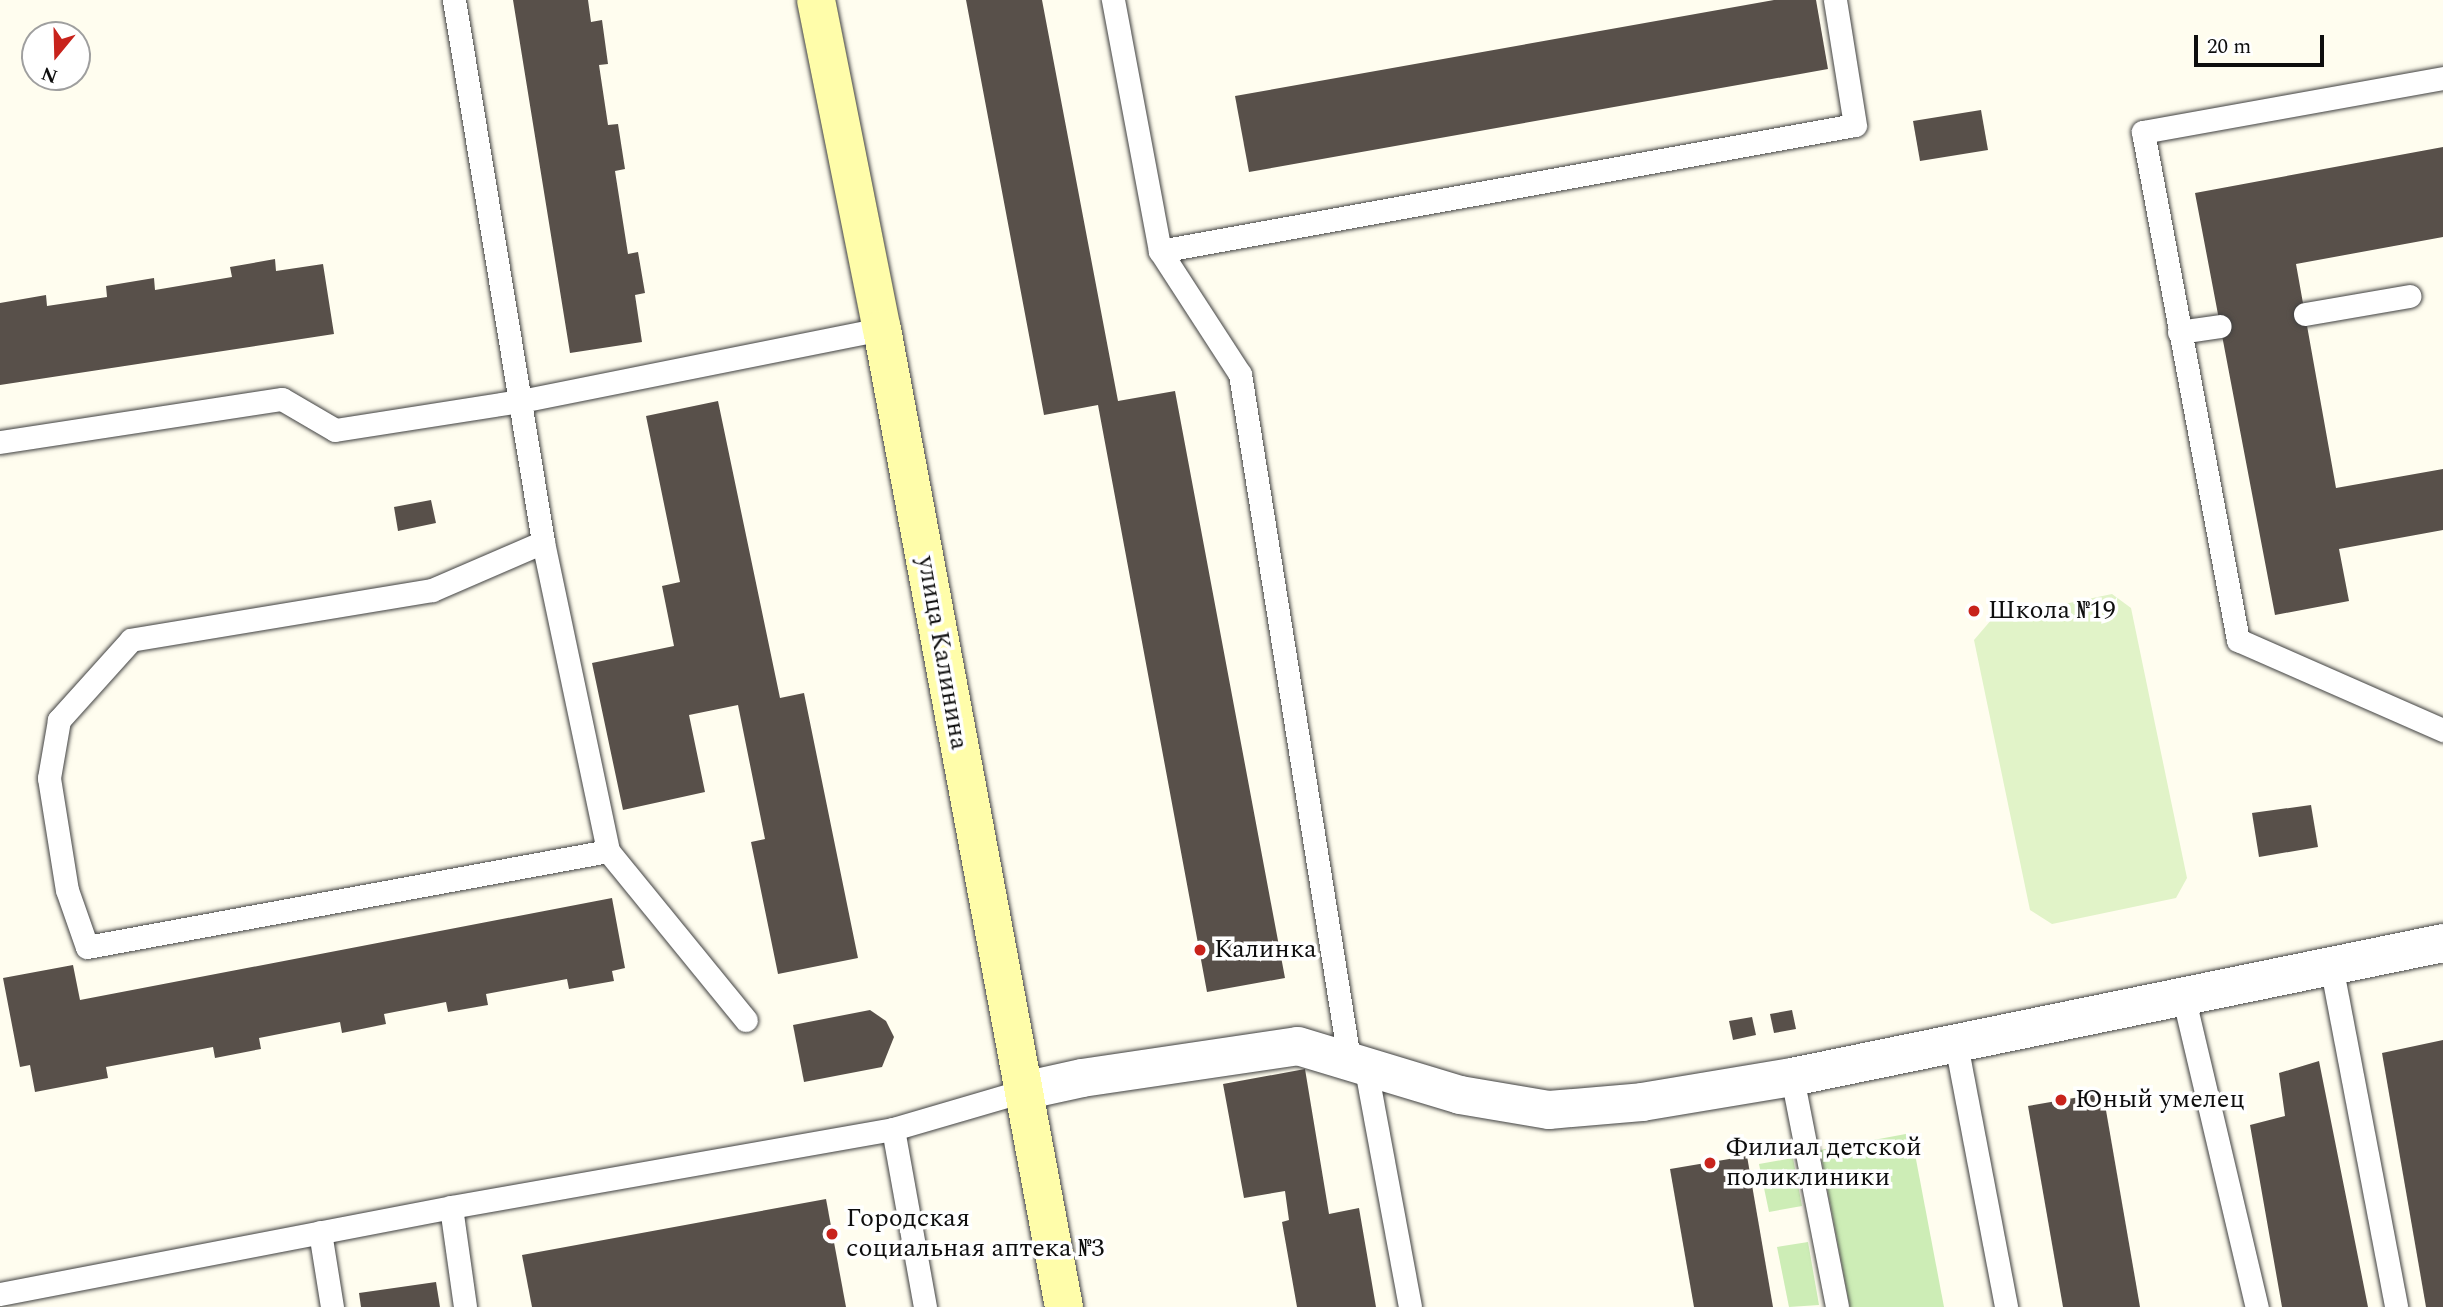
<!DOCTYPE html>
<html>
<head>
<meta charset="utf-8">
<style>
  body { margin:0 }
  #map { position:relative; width:2443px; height:1307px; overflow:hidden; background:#fffdef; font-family:Spectral,serif }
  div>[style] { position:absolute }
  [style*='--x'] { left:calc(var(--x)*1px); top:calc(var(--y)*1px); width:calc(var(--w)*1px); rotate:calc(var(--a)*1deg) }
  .green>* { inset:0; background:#cdedb6 }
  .pitch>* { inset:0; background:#e1f3c8 }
  .building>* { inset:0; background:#58504a }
  .roads { filter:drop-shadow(0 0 2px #414141) drop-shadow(0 0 2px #414141) }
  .lane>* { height:23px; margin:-11.5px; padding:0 11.5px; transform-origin:11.5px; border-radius:11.5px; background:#fff }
  .street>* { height:38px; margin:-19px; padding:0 19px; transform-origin:19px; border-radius:19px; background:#fff }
  .secondary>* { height:38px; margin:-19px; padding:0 19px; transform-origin:19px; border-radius:19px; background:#fffdaa }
  .dots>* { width:19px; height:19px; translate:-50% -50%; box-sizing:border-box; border:4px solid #fff; border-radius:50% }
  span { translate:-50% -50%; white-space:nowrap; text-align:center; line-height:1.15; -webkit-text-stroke:7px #fff; paint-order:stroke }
  .poi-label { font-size:26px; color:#0e0e0e }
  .left { translate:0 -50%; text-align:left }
  .street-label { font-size:26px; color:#0e0e0e }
  .north { position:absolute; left:21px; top:21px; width:70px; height:70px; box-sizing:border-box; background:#fff; border:2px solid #9f9f9f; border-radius:50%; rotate:199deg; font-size:19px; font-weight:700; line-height:28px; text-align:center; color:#0e0e0e }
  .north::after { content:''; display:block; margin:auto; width:24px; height:32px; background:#c8231c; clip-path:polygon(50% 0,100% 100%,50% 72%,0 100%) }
  .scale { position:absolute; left:2194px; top:35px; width:130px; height:32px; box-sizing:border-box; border:4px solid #0e0e0e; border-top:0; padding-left:9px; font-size:21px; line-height:24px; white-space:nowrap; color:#0e0e0e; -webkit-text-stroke:5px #fff; paint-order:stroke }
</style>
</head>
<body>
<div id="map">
  <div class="green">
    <i style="clip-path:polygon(1911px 1133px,1944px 1307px,1850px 1307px,1820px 1150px)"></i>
    <i style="clip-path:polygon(1793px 1158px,1802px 1206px,1769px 1212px,1759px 1164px)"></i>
    <i style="clip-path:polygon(1808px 1242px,1819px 1305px,1789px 1307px,1777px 1247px)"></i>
  </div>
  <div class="pitch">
    <i style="clip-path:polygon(2112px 594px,2131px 608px,2187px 878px,2176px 898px,2052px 924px,2030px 910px,1974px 640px,1992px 619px)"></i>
  </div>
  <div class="building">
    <i style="clip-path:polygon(513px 0,588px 0,591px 22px,602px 20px,608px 64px,599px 65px,608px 125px,618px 124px,625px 169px,615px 171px,628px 254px,638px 252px,645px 293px,635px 295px,642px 342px,570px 353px)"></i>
    <i style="clip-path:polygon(966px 0,1042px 0,1118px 401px,1175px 391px,1285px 978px,1207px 992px,1098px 405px,1044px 415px)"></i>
    <i style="clip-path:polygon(1774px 0,1816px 0,1828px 69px,1249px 172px,1235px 96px)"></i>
    <i style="clip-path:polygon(1981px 110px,1988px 150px,1920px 161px,1913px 121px)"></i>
    <i style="clip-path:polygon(2443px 147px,2443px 237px,2296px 264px,2336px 488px,2443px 469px,2443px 530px,2339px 549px,2349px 601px,2275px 615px,2195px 193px)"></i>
    <i style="clip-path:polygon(275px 259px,276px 271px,323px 264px,334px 334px,0 385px,0 303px,46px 295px,47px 306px,107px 297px,106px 286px,154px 278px,155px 290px,232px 277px,230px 267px)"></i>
    <i style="clip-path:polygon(718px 401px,780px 698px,804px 693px,858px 958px,778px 974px,751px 842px,765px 839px,738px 705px,689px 715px,705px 792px,623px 810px,592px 663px,674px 646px,662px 586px,680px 582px,646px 416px)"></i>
    <i style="clip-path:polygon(431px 500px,436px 523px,398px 531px,394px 507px)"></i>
    <i style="clip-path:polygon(2311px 805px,2318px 847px,2259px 857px,2252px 813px)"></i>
    <i style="clip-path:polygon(612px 898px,625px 968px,612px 971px,614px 981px,569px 989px,567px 979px,486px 994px,488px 1005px,448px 1012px,446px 1002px,384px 1014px,386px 1024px,342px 1033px,340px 1022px,259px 1038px,261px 1049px,215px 1058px,213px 1047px,106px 1067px,108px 1078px,35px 1092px,30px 1065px,20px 1067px,3px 978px,73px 965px,80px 1000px)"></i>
    <i style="clip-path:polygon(870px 1010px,886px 1021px,894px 1037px,882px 1067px,804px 1082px,793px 1025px)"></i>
    <i style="clip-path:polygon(1792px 1010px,1796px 1029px,1774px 1033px,1770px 1014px)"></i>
    <i style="clip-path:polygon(1752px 1017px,1756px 1035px,1733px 1040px,1729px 1021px)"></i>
    <i style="clip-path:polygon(2443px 1040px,2443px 1307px,2426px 1307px,2382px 1053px)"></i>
    <i style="clip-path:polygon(2319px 1061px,2368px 1307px,2282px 1307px,2250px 1125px,2285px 1116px,2279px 1073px)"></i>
    <i style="clip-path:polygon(1305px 1069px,1329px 1214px,1359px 1208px,1376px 1307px,1297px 1307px,1282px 1222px,1289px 1220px,1285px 1191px,1244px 1198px,1223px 1084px)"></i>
    <i style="clip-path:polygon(2103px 1093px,2140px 1307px,2063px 1307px,2028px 1106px)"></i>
    <i style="clip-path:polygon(1747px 1156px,1773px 1307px,1694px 1307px,1670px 1169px)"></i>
    <i style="clip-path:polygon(826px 1199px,846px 1307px,532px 1307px,522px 1255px)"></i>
    <i style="clip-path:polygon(436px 1282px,440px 1307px,361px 1307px,359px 1293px)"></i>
  </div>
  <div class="roads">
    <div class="lane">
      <i style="--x:454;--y:0;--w:549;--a:80.67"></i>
      <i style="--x:543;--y:542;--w:316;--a:78.1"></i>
      <i style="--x:608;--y:851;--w:218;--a:50.8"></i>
      <i style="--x:1113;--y:0;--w:255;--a:79.4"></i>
      <i style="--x:1160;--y:251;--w:147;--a:57"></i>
      <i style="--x:1240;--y:374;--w:694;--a:80.96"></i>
      <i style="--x:2443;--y:78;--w:305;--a:169.8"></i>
      <i style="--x:2143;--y:132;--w:517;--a:79.41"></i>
      <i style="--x:2238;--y:640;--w:224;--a:23.7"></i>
      <i style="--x:1160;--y:251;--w:706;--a:-10.28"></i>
      <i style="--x:1855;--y:125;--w:127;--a:-99.1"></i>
      <i style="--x:2305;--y:314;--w:106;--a:-9.8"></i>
      <i style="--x:2179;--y:332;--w:41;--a:-8.3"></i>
      <i style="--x:0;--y:442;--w:285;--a:-8.7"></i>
      <i style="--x:282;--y:399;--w:61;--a:30.3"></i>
      <i style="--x:335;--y:430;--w:188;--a:-8.9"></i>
      <i style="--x:521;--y:401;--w:368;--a:-11.3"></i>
      <i style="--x:543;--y:542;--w:121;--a:156.6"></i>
      <i style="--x:432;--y:590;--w:305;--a:170.6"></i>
      <i style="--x:131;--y:640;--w:108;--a:132"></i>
      <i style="--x:59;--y:720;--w:59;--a:99.8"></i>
      <i style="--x:49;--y:778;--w:113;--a:80.9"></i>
      <i style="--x:67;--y:890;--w:60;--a:70.7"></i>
      <i style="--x:87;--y:947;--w:530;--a:-10.44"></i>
      <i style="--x:2331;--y:965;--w:348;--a:79.2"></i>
      <i style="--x:2183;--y:995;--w:321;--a:76.7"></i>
      <i style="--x:1956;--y:1044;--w:268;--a:79.2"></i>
      <i style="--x:1365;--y:1064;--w:247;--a:79.5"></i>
      <i style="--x:1792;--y:1077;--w:234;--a:78.9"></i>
      <i style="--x:893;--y:1129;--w:181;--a:79.8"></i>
      <i style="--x:451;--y:1207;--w:101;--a:82"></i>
      <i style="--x:320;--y:1232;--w:76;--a:80.9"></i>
      <i style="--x:0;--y:1294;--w:459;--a:-10.9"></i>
      <i style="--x:451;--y:1207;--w:449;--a:-10"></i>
      <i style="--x:893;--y:1129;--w:135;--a:-16.3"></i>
    </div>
    <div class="street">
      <i style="--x:1023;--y:1091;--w:60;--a:-12.4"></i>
      <i style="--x:1082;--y:1078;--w:218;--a:-8.4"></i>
      <i style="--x:1298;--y:1046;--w:169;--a:16.8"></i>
      <i style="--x:1460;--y:1095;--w:90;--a:9.6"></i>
      <i style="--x:1549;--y:1110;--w:93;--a:-4.9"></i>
      <i style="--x:1642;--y:1102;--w:152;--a:-9.5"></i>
      <i style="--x:1792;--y:1077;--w:665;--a:-11.63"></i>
    </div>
    <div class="secondary">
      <i style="--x:816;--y:0;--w:336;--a:78.7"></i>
      <i style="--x:882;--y:329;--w:995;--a:79.46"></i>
    </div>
  </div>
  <div class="dots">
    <i style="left:1974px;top:611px;background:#c8231c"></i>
    <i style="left:1200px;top:950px;background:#c8231c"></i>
    <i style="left:2061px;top:1100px;background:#c8231c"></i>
    <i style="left:1710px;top:1163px;background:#c8231c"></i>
    <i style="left:832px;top:1234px;background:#c8231c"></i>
  </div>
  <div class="poi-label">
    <span class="left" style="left:1988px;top:611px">Школа №19</span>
    <span class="left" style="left:1214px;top:950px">Калинка</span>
    <span class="left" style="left:2075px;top:1100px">Юный умелец</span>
    <span class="left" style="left:1726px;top:1163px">Филиал детской<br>поликлиники</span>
    <span class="left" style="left:846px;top:1234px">Городская<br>социальная аптека №3</span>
  </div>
  <div class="street-label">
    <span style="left:942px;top:653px;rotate:80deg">улица Калинина</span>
  </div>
  <div class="north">N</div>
  <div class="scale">20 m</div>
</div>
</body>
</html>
